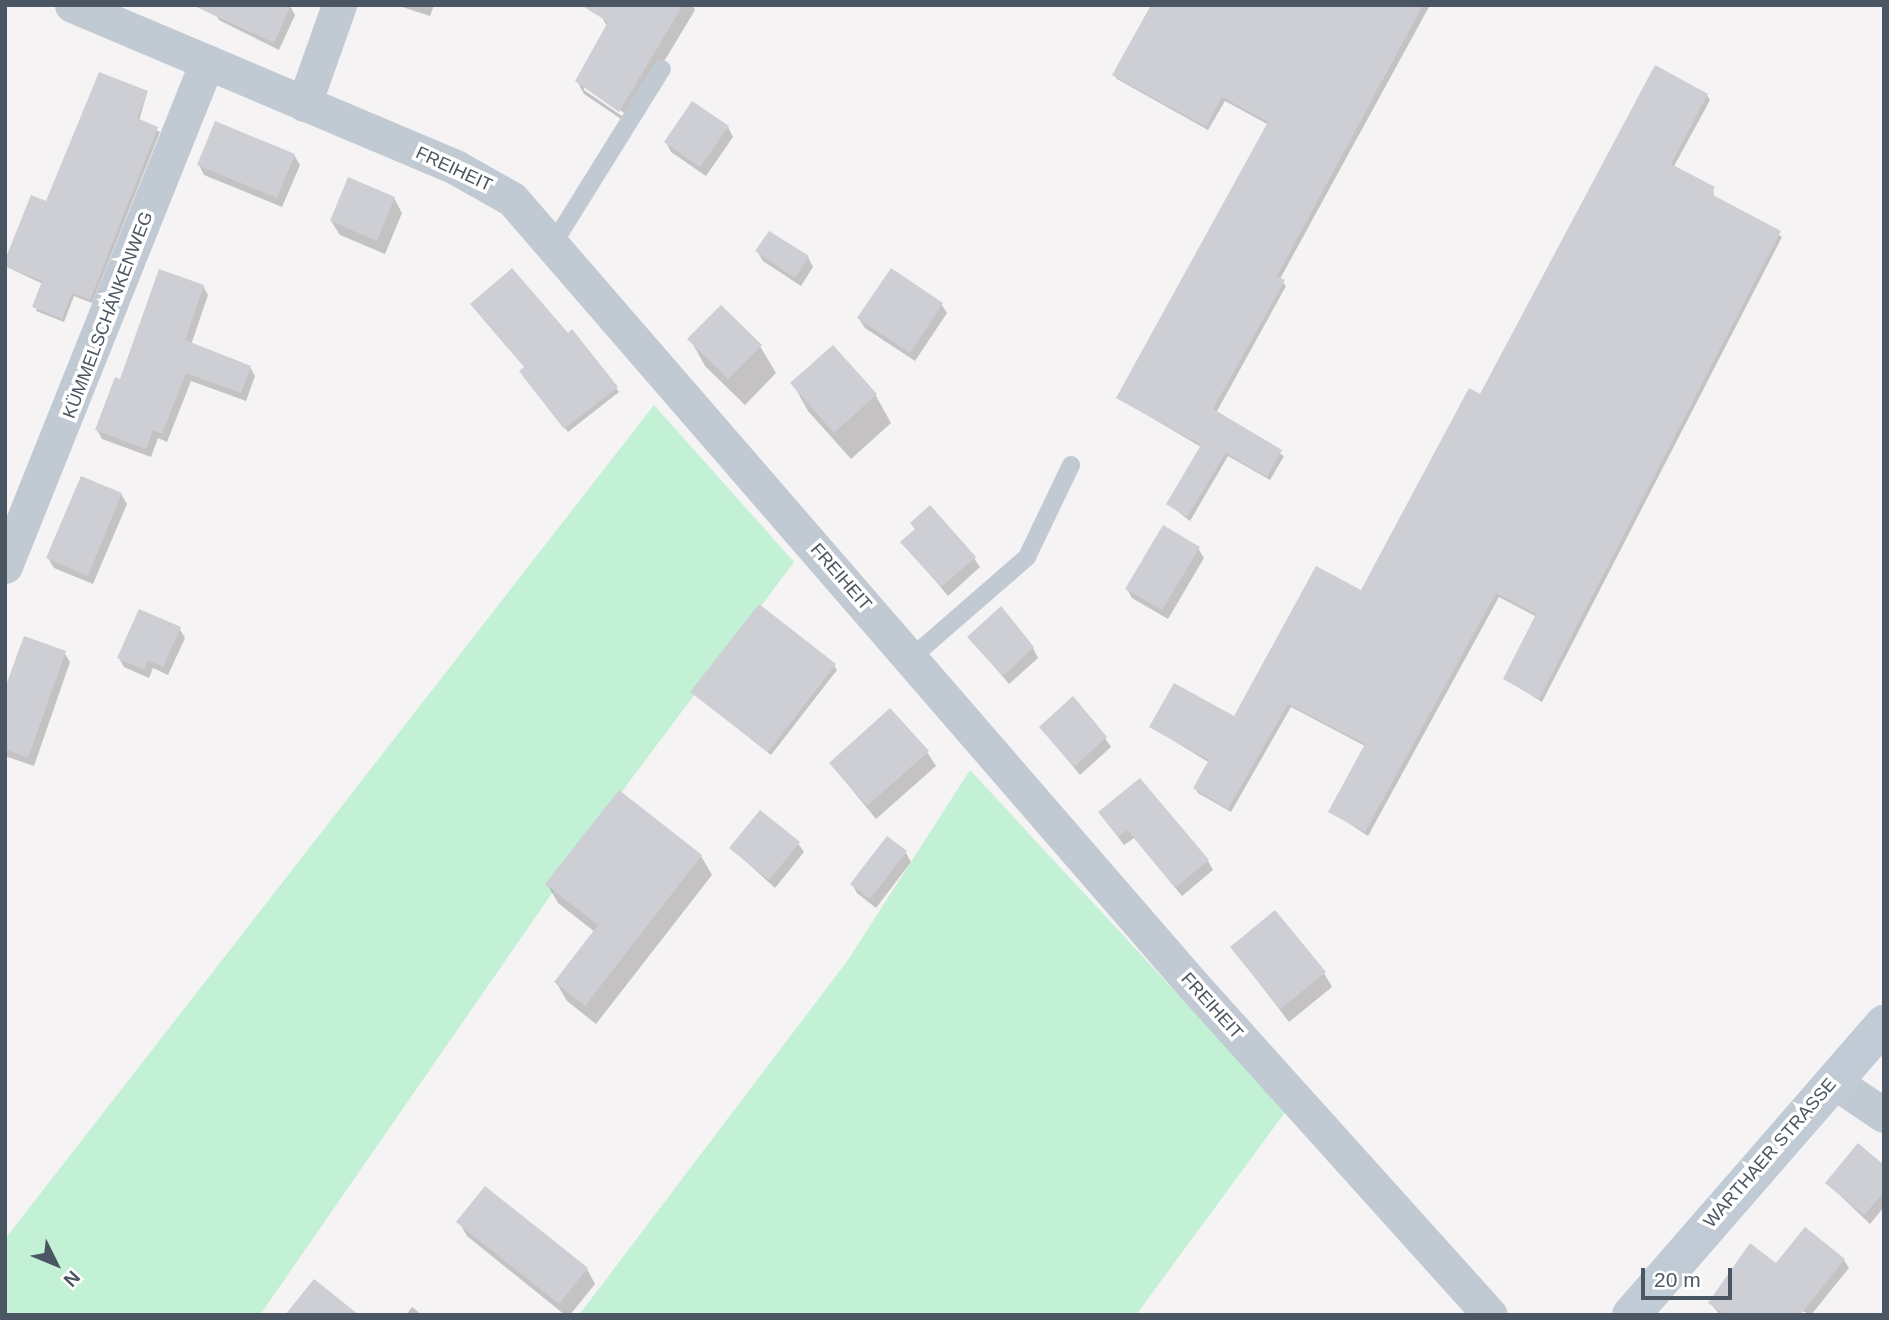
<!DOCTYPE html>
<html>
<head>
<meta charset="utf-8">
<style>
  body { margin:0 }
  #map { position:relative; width:1889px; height:1320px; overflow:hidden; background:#f5f3f3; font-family:Helvetica,sans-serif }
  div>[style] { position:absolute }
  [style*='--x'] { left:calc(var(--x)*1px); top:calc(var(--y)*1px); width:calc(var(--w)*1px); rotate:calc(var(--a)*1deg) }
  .green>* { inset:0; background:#c3f1d5 }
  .shadow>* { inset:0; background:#0003 }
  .building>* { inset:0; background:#cdcfd5 }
  .lane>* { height:18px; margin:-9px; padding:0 9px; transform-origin:9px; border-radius:9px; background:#c1cad2 }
  .street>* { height:35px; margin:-17.5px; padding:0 17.5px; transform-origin:17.5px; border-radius:17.5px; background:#c1cad2 }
  .secondary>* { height:38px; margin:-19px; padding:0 19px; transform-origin:19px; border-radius:19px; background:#c1cbd6 }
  span { translate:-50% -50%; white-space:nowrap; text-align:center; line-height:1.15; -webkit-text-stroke:7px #fff; paint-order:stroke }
  .street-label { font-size:18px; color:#4a5661 }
  .frame { position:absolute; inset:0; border:7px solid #4a5661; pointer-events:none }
  .north { position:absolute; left:21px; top:1229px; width:70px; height:70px; -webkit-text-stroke:5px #fff; paint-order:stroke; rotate:133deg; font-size:19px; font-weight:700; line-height:28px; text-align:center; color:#4a5661 }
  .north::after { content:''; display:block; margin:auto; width:24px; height:32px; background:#4a5661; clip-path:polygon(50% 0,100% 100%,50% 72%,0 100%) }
  .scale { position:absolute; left:1641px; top:1268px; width:91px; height:32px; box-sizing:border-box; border:4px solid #4a5661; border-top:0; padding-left:9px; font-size:21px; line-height:24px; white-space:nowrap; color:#4a5661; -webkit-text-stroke:5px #fff; paint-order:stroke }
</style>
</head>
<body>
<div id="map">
  <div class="green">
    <i style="clip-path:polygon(654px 405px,794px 562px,629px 782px,260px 1315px,5px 1315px,5px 1239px)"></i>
    <i style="clip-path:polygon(970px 770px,1286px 1111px,1136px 1315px,579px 1315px,848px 960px)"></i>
  </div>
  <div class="shadow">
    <i style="clip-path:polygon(396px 5px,434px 5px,430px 16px)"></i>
    <i style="clip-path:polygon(evenodd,608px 5px,692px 5px,695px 10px,627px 123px,584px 94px,577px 81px,607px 26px,601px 16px,608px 5px,584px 85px,627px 115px,625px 118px,584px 90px,584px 85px)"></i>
    <i style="clip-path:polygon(1153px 5px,1430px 5px,1280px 279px,1286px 286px,1216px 413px,1284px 456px,1270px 480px,1228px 456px,1190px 521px,1168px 504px,1201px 447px,1118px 398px,1269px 125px,1225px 101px,1208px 130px,1117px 79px,1114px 75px)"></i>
    <i style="clip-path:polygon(290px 6px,295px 15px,279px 50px,219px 20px,214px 12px)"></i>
    <i style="clip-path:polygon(147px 93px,139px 121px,160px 132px,92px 303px,74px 296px,64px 322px,36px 311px,43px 284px,5px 266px,47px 204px)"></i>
    <i style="clip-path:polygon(1707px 95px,1710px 100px,1673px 168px,1713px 189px,1714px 198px,1782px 237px,1542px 702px,1505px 679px,1537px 617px,1499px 597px,1368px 836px,1330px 811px,1365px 746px,1291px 707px,1231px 812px,1198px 793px,1195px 788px,1210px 763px,1151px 727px,1235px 719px,1361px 592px,1481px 396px)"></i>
    <i style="clip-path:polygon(728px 127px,733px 137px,706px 176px,671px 152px,666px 142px)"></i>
    <i style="clip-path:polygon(294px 155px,300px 165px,282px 207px,204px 175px,199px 165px)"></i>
    <i style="clip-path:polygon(394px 198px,402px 213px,385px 254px,340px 235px,331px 221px)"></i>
    <i style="clip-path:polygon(757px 251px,808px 257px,813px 267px,801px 286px,763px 261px)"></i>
    <i style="clip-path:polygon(203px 286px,208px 295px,191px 345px,250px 367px,255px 376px,246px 401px,191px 381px,167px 442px,158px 438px,151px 457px,102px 439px,97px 430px,121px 381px)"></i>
    <i style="clip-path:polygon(941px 304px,947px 313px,915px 361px,865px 328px,859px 319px)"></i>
    <i style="clip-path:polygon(690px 339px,760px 346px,776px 373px,745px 405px,705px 366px)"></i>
    <i style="clip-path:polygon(833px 348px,876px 396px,891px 423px,851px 459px,808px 411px,793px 384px)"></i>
    <i style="clip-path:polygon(523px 376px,616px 388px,619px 392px,568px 432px)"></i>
    <i style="clip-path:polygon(121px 494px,127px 504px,93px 584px,54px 568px,48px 558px)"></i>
    <i style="clip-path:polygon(903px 542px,974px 558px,980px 567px,948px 596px)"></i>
    <i style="clip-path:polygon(1198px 548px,1204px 558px,1168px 619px,1132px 598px,1127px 589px)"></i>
    <i style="clip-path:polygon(179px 628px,185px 638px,168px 675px,153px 668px,149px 678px,124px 667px,119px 658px)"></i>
    <i style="clip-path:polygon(969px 637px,1033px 648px,1038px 658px,1009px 684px)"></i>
    <i style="clip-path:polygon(64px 652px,70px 662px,34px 766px,5px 756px,5px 689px)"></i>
    <i style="clip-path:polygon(834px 665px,837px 670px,771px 755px,692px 692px)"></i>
    <i style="clip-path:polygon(1041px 728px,1105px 738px,1111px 747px,1080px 775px)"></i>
    <i style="clip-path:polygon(927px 752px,936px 766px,876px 819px,831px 764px)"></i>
    <i style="clip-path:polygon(1100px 813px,1208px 861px,1213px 870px,1182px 896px,1134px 838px,1124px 845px)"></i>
    <i style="clip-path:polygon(798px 843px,804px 852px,775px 888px,731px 848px)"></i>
    <i style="clip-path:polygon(906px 853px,911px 862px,876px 908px,857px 893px,852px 884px)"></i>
    <i style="clip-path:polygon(701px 856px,712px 875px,596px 1024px,567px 1001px,556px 982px,595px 932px,558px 903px,547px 884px)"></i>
    <i style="clip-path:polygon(1232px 947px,1324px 973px,1332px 987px,1289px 1022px)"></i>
    <i style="clip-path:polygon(1884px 1167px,1884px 1207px,1870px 1224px,1827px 1183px)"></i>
    <i style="clip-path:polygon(459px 1222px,587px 1269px,595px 1284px,570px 1315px,565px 1315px,467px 1236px)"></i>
    <i style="clip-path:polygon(1844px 1260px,1849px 1268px,1811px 1315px,1796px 1308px,1791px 1315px,1720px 1315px,1710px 1303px,1776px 1265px)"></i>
    <i style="clip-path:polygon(412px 1307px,422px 1315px,406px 1315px)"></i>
  </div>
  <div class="building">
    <i style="clip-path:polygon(192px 5px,291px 5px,274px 43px)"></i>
    <i style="clip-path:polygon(581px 5px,683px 5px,619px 112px,575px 81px,608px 22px)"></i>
    <i style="clip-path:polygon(1151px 5px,1423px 5px,1277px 276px,1285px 280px,1213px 409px,1282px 450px,1267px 477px,1226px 453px,1187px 517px,1166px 504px,1201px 445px,1116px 398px,1268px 122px,1222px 97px,1206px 127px,1112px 75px)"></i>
    <i style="clip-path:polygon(1655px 65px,1708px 94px,1671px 164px,1715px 187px,1711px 194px,1781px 231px,1539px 699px,1503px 679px,1536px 614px,1496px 593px,1365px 832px,1328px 812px,1365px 744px,1288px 704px,1228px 809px,1193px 788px,1209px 760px,1149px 727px,1174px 683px,1234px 716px,1316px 566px,1361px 590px,1469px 388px,1480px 394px)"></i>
    <i style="clip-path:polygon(99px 72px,148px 91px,137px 118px,158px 127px,90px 300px,72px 293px,62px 319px,32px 307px,42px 281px,5px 266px,5px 260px,31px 195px,46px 201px)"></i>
    <i style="clip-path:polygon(692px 101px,729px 126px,700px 167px,664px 142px)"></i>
    <i style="clip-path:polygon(215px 121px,295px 154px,277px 198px,197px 165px)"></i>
    <i style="clip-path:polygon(348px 177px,395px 197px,377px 241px,330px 221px)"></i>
    <i style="clip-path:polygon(769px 231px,809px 256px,795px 278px,755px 251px)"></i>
    <i style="clip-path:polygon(512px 268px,568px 333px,572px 329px,618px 387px,564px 429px,519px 371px,524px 367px,470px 304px)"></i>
    <i style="clip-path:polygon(891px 268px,943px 303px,910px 353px,857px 318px)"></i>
    <i style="clip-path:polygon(159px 269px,204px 285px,185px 340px,251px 366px,241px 393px,186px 373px,162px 434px,153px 430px,146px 449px,95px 430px,115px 377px,120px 379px)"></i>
    <i style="clip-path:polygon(721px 305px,762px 345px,728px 379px,687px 339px)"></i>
    <i style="clip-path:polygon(833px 345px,877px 394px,834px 433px,790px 383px)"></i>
    <i style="clip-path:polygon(81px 476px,122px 493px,88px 576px,46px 558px)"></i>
    <i style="clip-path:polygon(930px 505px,976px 557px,941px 587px,900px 542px,915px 529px,910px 523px)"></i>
    <i style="clip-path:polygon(1163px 525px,1200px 547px,1162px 610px,1125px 589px)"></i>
    <i style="clip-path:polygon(759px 604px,836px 664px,768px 752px,690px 692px)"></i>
    <i style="clip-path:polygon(1001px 606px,1034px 647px,1003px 676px,967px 637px)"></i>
    <i style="clip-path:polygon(139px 609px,181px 627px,163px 667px,148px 660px,144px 670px,117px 658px)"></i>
    <i style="clip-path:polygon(24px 636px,66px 651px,28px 758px,5px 749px,5px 688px)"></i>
    <i style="clip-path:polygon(1073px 696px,1107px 737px,1074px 767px,1039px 727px)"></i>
    <i style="clip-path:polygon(890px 708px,929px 751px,867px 806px,829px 763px)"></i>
    <i style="clip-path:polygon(1140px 778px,1209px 860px,1175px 888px,1128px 830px,1118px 837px,1098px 812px)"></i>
    <i style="clip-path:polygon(619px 790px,702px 855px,585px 1006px,554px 982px,598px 925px,545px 884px)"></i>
    <i style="clip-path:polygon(760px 810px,800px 842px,769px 880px,729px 848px)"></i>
    <i style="clip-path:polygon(887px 836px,907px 851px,870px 899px,850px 884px)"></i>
    <i style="clip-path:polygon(1275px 910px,1326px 972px,1280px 1009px,1230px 947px)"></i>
    <i style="clip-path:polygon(1858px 1143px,1884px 1165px,1884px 1192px,1864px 1215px,1825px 1183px)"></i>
    <i style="clip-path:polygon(485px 1186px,588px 1268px,559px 1304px,456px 1222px)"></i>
    <i style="clip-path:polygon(1805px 1227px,1845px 1259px,1800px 1315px,1725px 1315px,1708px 1303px,1750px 1243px,1776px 1263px)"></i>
    <i style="clip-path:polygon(314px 1279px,359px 1315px,285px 1315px)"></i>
  </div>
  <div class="lane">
    <i style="--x:553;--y:244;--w:206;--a:-58.1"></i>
    <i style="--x:911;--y:658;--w:154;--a:-41"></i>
    <i style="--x:1027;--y:557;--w:102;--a:-64.4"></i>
  </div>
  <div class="street">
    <i style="--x:72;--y:5;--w:418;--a:22.9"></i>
    <i style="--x:457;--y:168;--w:63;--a:29.4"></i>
    <i style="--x:512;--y:199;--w:1039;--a:49.1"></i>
    <i style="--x:1192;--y:984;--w:445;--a:48"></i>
    <i style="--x:304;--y:104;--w:105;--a:-70.5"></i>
    <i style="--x:5;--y:566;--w:543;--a:-68.16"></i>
    <i style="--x:1833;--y:1081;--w:61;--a:33.7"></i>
  </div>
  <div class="secondary">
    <i style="--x:1631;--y:1315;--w:386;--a:-49"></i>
  </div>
  <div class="street-label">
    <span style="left:454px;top:169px;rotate:25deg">FREIHEIT</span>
    <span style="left:108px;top:315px;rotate:-69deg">KÜMMELSCHÄNKENWEG</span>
    <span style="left:841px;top:577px;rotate:49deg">FREIHEIT</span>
    <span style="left:1212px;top:1006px;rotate:48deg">FREIHEIT</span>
    <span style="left:1770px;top:1153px;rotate:-49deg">WARTHAER STRASSE</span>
  </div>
  <div class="frame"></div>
  <div class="north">N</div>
  <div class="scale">20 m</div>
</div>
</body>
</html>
